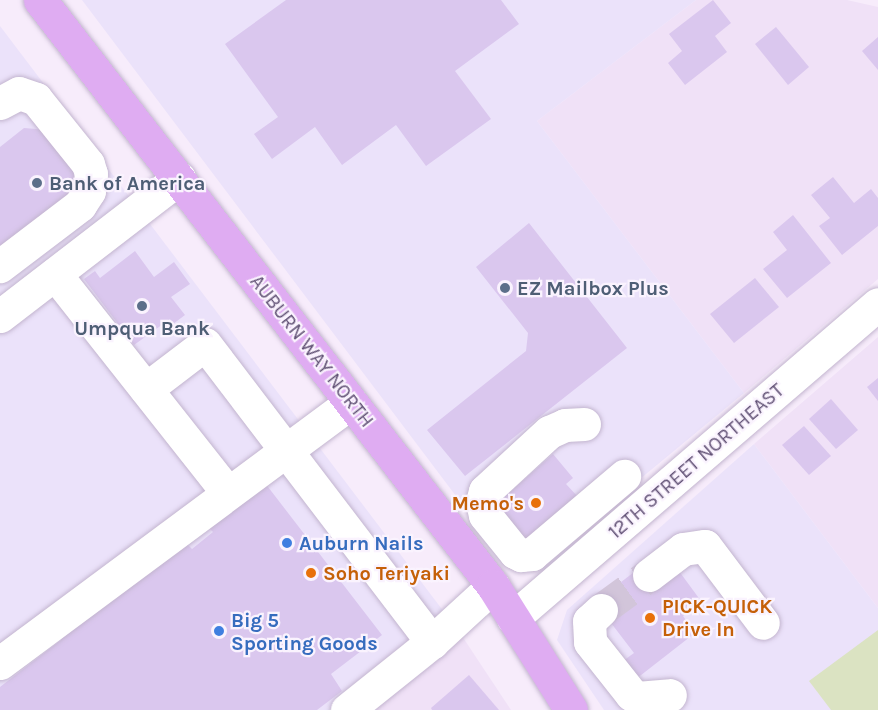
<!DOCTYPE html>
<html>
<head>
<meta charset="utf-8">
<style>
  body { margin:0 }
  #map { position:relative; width:878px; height:710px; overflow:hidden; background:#f7ecfb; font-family:Karla,sans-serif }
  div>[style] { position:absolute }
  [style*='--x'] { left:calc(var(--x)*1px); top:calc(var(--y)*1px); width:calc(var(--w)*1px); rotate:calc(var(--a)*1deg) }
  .residential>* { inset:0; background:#f0e1f7 }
  .commercial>* { inset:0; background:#ebe2fa }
  .water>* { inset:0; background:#dbe3c2 }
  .building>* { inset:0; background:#dac7ee }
  .minor-tunnel>* { height:33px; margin-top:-16.5px; transform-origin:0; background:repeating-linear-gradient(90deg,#d2c5da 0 33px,transparent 0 49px) }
  .roads { filter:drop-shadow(0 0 2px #c3b5cf) drop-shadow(0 0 2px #c3b5cf) }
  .minor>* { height:33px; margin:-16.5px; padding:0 16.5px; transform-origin:16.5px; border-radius:16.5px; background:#fff }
  .major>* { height:33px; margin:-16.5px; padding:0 16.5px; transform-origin:16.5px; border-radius:16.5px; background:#dfacf2 }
  .dots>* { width:16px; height:16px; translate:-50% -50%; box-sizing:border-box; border:3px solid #faf3fe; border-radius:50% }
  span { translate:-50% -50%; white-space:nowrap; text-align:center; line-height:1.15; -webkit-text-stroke:4.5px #faf3fe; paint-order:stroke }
  .service-label { font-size:20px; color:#4e5e75; font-weight:700 }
  .left { translate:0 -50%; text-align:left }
  .street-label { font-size:20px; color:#615175 }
  .food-label { font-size:20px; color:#c56008; font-weight:700 }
  .right { translate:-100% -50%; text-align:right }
  .shop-label { font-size:20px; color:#366cbe; font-weight:700 }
</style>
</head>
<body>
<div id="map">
  <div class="residential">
    <i style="clip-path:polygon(696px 0,847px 0,878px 7px,878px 279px,744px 393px,537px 121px)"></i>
    <i style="clip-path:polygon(878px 337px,878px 608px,754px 444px)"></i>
    <i style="clip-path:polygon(460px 633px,511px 710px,369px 710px)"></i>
  </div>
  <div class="commercial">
    <i style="clip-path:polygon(82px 0,696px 0,537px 121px,744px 393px,530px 570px,522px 573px,511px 569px)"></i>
    <i style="clip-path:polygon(0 26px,460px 633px,369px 710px,0 710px)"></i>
    <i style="clip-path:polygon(754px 444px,878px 608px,878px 710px,604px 710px,557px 640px,567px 610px)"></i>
  </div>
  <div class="water">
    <i style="clip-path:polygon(878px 630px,878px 710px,831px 710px,809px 681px)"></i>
  </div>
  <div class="building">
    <i style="clip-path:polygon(286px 0,501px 0,519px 24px,455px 71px,491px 119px,426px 166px,396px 125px,342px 165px,315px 127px,272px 159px,254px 134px,278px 117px,225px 44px)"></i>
    <i style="clip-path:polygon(713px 0,731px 23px,715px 36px,727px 52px,685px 85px,668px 63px,682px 51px,669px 34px)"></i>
    <i style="clip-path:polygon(776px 27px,809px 67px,788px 85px,755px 44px)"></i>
    <i style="clip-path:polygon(878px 37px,878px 70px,862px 51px)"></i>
    <i style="clip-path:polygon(24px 128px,48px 130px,75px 167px,71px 199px,0 254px,0 147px)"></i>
    <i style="clip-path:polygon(833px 177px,854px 203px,871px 189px,878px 198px,878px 226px,842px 255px,819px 226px,830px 218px,811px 195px)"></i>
    <i style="clip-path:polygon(793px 215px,831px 263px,787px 298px,763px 269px,787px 250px,773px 232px)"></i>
    <i style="clip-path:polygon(529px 223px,627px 348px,465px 476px,427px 430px,526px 351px,528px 333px,476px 267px)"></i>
    <i style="clip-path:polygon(135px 251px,154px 277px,174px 262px,190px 284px,171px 297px,185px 315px,173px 324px,170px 319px,134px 345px,84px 279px,95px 271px,100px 278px)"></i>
    <i style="clip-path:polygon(755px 278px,779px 307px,734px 343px,710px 314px)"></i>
    <i style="clip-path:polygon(878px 378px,878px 401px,867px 387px)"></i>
    <i style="clip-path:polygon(831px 399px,858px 430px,836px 449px,809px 419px)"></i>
    <i style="clip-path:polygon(804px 426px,831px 456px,809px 475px,782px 445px)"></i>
    <i style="clip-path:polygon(553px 454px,573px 478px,566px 484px,579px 498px,525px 545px,493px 507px)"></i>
    <i style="clip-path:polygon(265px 483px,382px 635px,331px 674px,342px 691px,317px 710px,0 710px,0 687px,61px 640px,57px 632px,183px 540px,192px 549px,213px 532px,208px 527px)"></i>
    <i style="clip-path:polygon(642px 566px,676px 567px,701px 601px,683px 616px,695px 633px,636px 679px,623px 661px,634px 653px,595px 602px)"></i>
    <i style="clip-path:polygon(469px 675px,499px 710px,432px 710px,431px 708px)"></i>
  </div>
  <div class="minor-tunnel">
    <i style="--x:601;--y:610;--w:59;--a:-36.1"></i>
  </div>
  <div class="roads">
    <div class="minor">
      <i style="--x:0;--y:103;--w:21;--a:-28"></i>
      <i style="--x:19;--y:93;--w:18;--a:19"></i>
      <i style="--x:36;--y:99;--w:83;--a:51.3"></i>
      <i style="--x:88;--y:164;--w:10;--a:73"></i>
      <i style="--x:91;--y:174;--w:17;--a:97"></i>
      <i style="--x:89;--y:191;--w:17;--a:123"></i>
      <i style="--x:80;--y:205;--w:101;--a:142.7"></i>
      <i style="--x:55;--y:274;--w:279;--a:51.7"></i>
      <i style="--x:0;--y:316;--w:226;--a:-37.6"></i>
      <i style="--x:146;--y:389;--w:74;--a:-37.3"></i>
      <i style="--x:205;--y:344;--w:375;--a:52.7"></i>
      <i style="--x:432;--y:642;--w:83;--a:-42.6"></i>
      <i style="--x:584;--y:424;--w:19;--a:177"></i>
      <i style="--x:565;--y:425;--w:17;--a:156"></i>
      <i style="--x:549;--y:432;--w:87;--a:137.3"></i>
      <i style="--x:485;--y:491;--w:11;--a:105"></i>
      <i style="--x:482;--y:502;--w:13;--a:77"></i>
      <i style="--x:485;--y:515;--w:48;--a:51"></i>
      <i style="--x:515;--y:552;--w:7;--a:27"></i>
      <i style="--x:521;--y:555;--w:11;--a:-5"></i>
      <i style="--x:532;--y:554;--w:121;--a:-40.3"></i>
      <i style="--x:649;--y:575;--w:43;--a:-37.4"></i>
      <i style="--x:683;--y:549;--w:22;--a:-8"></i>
      <i style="--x:705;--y:546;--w:96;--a:53"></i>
      <i style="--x:601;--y:610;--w:16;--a:137"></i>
      <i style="--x:589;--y:621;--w:21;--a:87"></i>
      <i style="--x:590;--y:642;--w:66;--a:51.7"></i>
      <i style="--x:631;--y:694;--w:7;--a:34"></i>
      <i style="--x:637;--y:698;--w:33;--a:-5"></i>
      <i style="--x:513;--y:618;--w:481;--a:-40.7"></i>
      <i style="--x:0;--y:663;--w:437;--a:-36.6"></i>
      <i style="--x:347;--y:710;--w:109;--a:-38.7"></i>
    </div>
    <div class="major">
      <i style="--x:40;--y:0;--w:741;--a:52.29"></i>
      <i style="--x:493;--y:586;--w:146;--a:57.8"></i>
    </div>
  </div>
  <div class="dots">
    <i style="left:37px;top:183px;background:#5c6f8a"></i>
    <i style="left:505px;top:288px;background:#5c6f8a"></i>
    <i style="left:142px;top:306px;background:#5c6f8a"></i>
    <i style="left:536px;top:503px;background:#e8710a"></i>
    <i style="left:287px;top:543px;background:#3f7fe0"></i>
    <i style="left:311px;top:573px;background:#e8710a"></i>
    <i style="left:650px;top:618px;background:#e8710a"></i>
    <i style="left:219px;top:631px;background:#3f7fe0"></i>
  </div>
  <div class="service-label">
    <span class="left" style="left:49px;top:183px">Bank of America</span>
    <span class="left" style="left:517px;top:288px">EZ Mailbox Plus</span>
    <span style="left:142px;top:328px">Umpqua Bank</span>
  </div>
  <div class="street-label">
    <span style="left:312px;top:351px;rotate:52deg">AUBURN WAY NORTH</span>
    <span style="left:696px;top:461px;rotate:-41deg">12TH STREET NORTHEAST</span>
  </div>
  <div class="food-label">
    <span class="right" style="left:524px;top:503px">Memo's</span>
    <span class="left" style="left:323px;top:573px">Soho Teriyaki</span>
    <span class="left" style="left:662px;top:618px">PICK-QUICK<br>Drive In</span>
  </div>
  <div class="shop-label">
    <span class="left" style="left:299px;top:543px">Auburn Nails</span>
    <span class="left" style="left:231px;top:632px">Big 5<br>Sporting Goods</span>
  </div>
</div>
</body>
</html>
